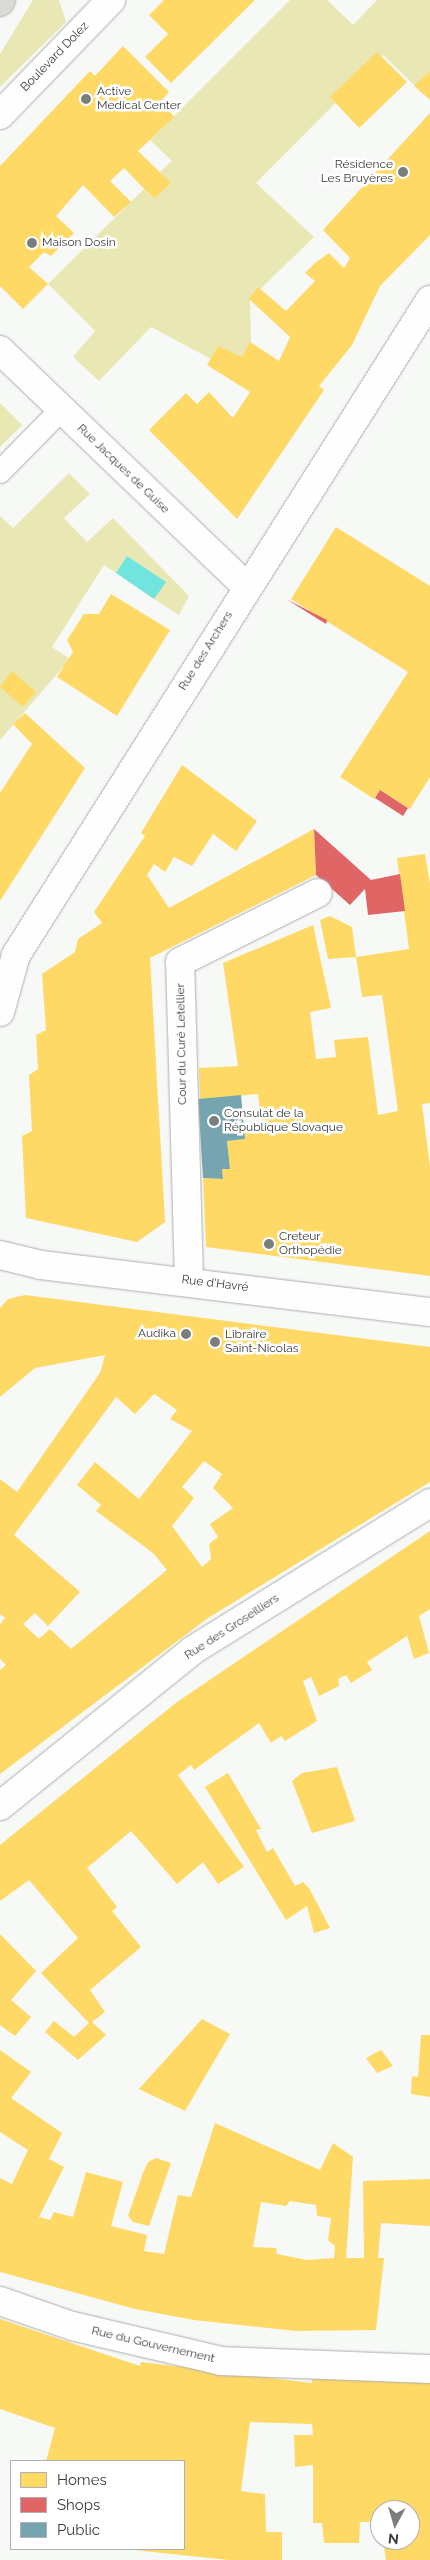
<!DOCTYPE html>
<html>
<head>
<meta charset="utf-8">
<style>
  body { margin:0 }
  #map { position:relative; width:430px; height:2560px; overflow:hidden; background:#f7f9f7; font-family:Raleway,sans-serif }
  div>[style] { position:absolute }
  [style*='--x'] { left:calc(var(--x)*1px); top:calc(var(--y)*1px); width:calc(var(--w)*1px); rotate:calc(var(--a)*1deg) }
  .green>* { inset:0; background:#e9e8b4 }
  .water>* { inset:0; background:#71e4de }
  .homes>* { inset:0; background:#ffd966 }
  .shops>* { inset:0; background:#e06666 }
  .public>* { inset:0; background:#76a5af }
  .roads { filter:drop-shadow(0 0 1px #acaead) drop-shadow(0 0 1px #acaead) }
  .service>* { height:22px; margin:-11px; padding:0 11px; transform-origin:11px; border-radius:11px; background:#fefefe }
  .minor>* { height:28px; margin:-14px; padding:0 14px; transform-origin:14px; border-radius:14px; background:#fefefe }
  .tertiary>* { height:28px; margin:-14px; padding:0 14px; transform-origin:14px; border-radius:14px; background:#fefefe }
  .secondary>* { height:28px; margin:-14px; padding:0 14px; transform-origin:14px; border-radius:14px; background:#fefefe }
  .trunk>* { height:28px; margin:-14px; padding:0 14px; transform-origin:14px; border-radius:14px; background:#d9dcd5 }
  .dots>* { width:14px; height:14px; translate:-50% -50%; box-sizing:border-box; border:2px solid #fff; border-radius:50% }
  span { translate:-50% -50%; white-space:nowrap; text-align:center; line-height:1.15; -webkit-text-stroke:5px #fff; paint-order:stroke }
  .street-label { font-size:12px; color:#3a3c3b }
  .poi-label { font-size:12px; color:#3a3c3b }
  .left { translate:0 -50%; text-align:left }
  .right { translate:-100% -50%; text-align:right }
  .legend { position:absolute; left:10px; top:2460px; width:175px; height:90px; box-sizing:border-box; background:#fff; border:1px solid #b0b1b1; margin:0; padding:6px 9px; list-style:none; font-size:15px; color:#3a3c3b }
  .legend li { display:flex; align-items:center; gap:10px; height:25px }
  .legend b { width:25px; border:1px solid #b0b1b1 }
  .north { position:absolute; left:370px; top:2500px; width:50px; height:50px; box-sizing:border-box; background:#fff; border:1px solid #b0b1b1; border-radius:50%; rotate:186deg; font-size:14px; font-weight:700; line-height:20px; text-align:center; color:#3a3c3b }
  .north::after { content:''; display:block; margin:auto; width:18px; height:22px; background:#7c7e7d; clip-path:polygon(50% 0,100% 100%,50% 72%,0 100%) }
</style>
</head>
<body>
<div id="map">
  <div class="green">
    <i style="clip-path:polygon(33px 0,59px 0,66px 22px,0 87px,0 54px)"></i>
    <i style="clip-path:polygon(290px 0,327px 0,353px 25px,377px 0,430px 0,430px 71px,415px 86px,383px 55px,256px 183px,314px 237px,250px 299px,251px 342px,242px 357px,211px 359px,151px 327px,99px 381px,73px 357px,95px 331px,48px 284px,144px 189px,154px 199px,170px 183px,160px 172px,172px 161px,150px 140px)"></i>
    <i style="clip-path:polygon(0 403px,22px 425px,0 447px)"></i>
    <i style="clip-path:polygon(69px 473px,90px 494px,64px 518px,87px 542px,113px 518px,189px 596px,179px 615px,154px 599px,165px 582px,127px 556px,116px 573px,104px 565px,52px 647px,70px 659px,0 740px,0 516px,13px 528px)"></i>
  </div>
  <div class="water">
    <i style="clip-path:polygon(127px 556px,166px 582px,154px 599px,116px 573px)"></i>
  </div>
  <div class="homes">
    <i style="clip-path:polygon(164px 0,255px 0,171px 83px,145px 57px,168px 34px,149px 15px)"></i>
    <i style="clip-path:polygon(123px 46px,169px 92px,161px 101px,174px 117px,138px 151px,171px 183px,154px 199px,124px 168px,110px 181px,131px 202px,114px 217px,83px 185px,56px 216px,74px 233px,51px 256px,44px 252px,29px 267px,48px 284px,23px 309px,0 286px,0 166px,90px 71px,95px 76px)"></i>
    <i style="clip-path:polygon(377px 52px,407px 82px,359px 128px,330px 97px)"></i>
    <i style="clip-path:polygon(430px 71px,430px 100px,414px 86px)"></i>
    <i style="clip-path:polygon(430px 113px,430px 235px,380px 286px,352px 345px,319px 386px,324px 390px,237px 519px,149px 430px,186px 393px,197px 404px,209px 392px,233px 418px,250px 392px,207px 365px,218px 346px,242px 357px,250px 342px,279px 361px,290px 337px,249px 299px,258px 287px,286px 311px,315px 281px,305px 273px,315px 263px,329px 253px,344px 268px,350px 258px,323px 230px)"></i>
    <i style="clip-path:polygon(336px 527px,430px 586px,430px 777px,410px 809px,380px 790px,374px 799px,340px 777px,408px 672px,291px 599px)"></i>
    <i style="clip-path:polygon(111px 594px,170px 630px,117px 716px,57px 677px,73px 652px,67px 640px,84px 614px,99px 614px)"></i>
    <i style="clip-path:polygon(12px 671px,36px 692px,23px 707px,0 687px)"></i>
    <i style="clip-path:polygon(25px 713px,85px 768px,0 901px,0 793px,32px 744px,13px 724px)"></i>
    <i style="clip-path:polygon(182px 765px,257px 821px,236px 851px,213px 834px,192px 866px,174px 857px,165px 872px,154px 864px,147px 875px,169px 908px,314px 829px,316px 875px,150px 958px,165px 1222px,137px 1242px,26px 1218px,22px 1136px,32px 1131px,29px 1075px,38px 1069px,36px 1035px,46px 1030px,42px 974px,75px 952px,78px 939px,102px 923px,94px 912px,145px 836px,141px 833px)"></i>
    <i style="clip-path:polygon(425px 854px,430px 884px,430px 1103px,422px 1104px,430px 1167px,430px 1276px,206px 1247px,203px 1178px,223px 1179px,222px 1169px,230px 1169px,227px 1141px,245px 1139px,245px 1130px,262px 1129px,258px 1094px,200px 1099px,199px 1068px,238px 1066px,223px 963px,313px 925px,331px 1008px,310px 1012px,316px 1059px,336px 1057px,334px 1040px,368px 1037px,378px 1115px,398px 1111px,382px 995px,362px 997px,356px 957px,409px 949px,397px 858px)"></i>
    <i style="clip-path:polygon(330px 916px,352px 927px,356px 957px,328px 959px,320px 920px)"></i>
    <i style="clip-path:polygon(evenodd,25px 1295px,430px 1347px,430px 1482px,208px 1618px,0 1774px,0 1670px,6px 1665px,0 1659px,0 1624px,5px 1618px,0 1614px,0 1479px,17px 1492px,100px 1373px,105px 1355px,35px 1368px,0 1397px,0 1308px,8px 1299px,25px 1295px,154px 1394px,177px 1410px,170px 1419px,192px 1431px,139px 1499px,95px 1462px,77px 1485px,101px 1505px,96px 1511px,153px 1553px,167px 1570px,71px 1649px,50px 1629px,39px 1639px,23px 1624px,35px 1613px,48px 1626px,80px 1592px,14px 1535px,116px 1397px,135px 1414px,154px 1394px,25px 1295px,204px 1461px,222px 1474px,213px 1488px,233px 1508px,210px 1524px,218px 1537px,209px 1544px,211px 1559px,202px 1567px,172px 1526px,194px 1498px,182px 1487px,204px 1461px)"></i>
    <i style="clip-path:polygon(430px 1531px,430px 1609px,419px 1616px,429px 1653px,414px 1659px,407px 1636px,367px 1662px,372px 1670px,351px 1683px,346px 1675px,338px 1679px,339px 1686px,319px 1696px,311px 1677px,303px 1681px,317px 1721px,285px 1741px,281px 1736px,271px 1743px,259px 1723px,194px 1770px,191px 1765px,178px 1775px,244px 1867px,218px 1884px,203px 1862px,177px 1884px,131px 1831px,87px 1868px,117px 1907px,112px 1911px,141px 1947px,90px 1990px,105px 2012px,92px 2022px,106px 2035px,78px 2060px,45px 2032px,54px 2021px,74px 2037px,89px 2023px,41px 1973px,78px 1938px,29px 1880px,0 1901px,0 1845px,177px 1702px)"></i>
    <i style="clip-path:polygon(337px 1767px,355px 1821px,312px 1833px,292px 1781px,302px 1773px)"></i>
    <i style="clip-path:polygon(228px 1773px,261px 1829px,256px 1830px,267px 1852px,273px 1848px,295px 1886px,303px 1882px,309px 1888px,330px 1928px,314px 1933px,307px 1906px,286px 1920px,205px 1787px)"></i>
    <i style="clip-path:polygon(0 1934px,36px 1971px,11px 2000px,31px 2017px,15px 2036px,0 2025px)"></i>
    <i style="clip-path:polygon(202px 2019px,230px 2034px,185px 2111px,139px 2089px)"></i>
    <i style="clip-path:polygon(421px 2035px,430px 2035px,430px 2097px,411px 2094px,412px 2076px,418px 2077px)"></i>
    <i style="clip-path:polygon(evenodd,0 2050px,31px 2072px,11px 2098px,62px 2133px,49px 2159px,64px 2167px,39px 2217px,50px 2220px,54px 2212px,73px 2217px,86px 2172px,123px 2182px,111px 2226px,147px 2235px,144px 2251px,164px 2254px,178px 2195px,191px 2197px,215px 2123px,320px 2170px,333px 2143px,353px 2157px,346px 2258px,364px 2258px,363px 2181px,430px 2179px,430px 2226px,381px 2223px,378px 2258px,384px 2258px,376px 2330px,296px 2331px,194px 2320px,135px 2309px,0 2272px,0 2178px,12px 2184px,28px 2150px,0 2132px,0 2050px,290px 2201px,316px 2205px,317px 2216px,331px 2218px,328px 2240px,335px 2246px,334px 2258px,307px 2260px,277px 2254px,276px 2248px,253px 2247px,261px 2202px,286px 2206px,290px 2201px)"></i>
    <i style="clip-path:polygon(381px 2050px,393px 2066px,377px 2073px,366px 2058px)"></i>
    <i style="clip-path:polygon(156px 2158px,171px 2163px,149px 2226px,133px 2222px,128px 2216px,143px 2173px,148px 2162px)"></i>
    <i style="clip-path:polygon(0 2319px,140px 2366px,141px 2362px,312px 2383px,312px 2379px,430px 2377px,430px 2560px,386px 2560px,383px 2540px,410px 2540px,410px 2510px,380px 2510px,380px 2522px,360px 2522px,359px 2543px,324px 2543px,322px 2523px,313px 2523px,313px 2465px,295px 2467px,294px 2435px,313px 2435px,312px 2424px,250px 2422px,241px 2491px,265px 2494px,266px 2532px,282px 2532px,282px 2560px,229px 2560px,134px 2550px,184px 2549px,184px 2461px,46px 2461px,55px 2428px,0 2409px)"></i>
  </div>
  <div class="shops">
    <i style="clip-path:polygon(286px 599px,327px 620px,326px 624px)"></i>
    <i style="clip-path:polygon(380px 790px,408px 808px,403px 816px,375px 798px)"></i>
    <i style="clip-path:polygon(314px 829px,371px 880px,400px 874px,405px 911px,368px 915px,365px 889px,350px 905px,316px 875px)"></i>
  </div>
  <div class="public">
    <i style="clip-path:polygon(241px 1095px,245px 1139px,227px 1141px,230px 1169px,222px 1169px,223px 1179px,203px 1178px,198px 1099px)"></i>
  </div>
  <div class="roads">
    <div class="service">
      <i style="--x:0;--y:472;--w:88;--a:-45.5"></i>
    </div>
    <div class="minor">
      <i style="--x:0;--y:350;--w:341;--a:43.8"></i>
      <i style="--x:189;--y:1280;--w:318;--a:-91.6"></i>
      <i style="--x:180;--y:962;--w:154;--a:-26.6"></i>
      <i style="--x:0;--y:1806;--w:248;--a:-38.9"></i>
      <i style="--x:193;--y:1650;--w:279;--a:-31.8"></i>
      <i style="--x:0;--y:2301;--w:76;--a:19.1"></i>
      <i style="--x:72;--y:2326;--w:153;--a:13.2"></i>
      <i style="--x:221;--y:2361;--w:209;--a:2.2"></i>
    </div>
    <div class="tertiary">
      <i style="--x:0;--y:115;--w:160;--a:-46"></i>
      <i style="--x:0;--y:1255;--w:42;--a:13.7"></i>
      <i style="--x:41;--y:1265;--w:392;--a:6.9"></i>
    </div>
    <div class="secondary">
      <i style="--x:0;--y:1012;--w:59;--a:-74.3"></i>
      <i style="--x:16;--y:955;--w:775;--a:-57.7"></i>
    </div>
    <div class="trunk">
      <i style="--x:0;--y:2;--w:2;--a:-63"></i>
    </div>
  </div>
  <div class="dots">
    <i style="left:86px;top:99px;background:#7c7e7d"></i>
    <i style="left:403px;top:172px;background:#7c7e7d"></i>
    <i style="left:32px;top:243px;background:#7c7e7d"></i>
    <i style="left:214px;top:1121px;background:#7c7e7d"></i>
    <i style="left:269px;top:1244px;background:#7c7e7d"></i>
    <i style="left:186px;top:1334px;background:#7c7e7d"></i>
    <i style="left:215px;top:1342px;background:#7c7e7d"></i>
  </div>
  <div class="street-label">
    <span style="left:55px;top:57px;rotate:-46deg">Boulevard Dolez</span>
    <span style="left:123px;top:469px;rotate:44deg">Rue Jacques de Guise</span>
    <span style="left:206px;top:651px;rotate:-58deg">Rue des Archers</span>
    <span style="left:182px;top:1044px;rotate:-91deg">Cour du Curé Letellier</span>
    <span style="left:215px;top:1284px;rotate:7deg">Rue d'Havré</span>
    <span style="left:232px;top:1627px;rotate:-33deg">Rue des Groseilliers</span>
    <span style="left:153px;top:2345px;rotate:13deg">Rue du Gouvernement</span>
  </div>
  <div class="poi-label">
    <span class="left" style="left:97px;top:99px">Active<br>Medical Center</span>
    <span class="right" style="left:393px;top:172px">Résidence<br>Les Bruyères</span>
    <span class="left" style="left:42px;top:243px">Maison Dosin</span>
    <span class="left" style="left:224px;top:1121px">Consulat de la<br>République Slovaque</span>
    <span class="left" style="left:279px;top:1244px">Creteur<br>Orthopédie</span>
    <span class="right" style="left:176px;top:1334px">Audika</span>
    <span class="left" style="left:225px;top:1342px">Libraire<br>Saint-Nicolas</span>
  </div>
  <ul class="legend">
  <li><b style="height:14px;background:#ffd966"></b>Homes</li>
  <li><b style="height:14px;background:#e06666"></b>Shops</li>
  <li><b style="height:14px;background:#76a5af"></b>Public</li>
  </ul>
  <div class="north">N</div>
</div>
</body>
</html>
